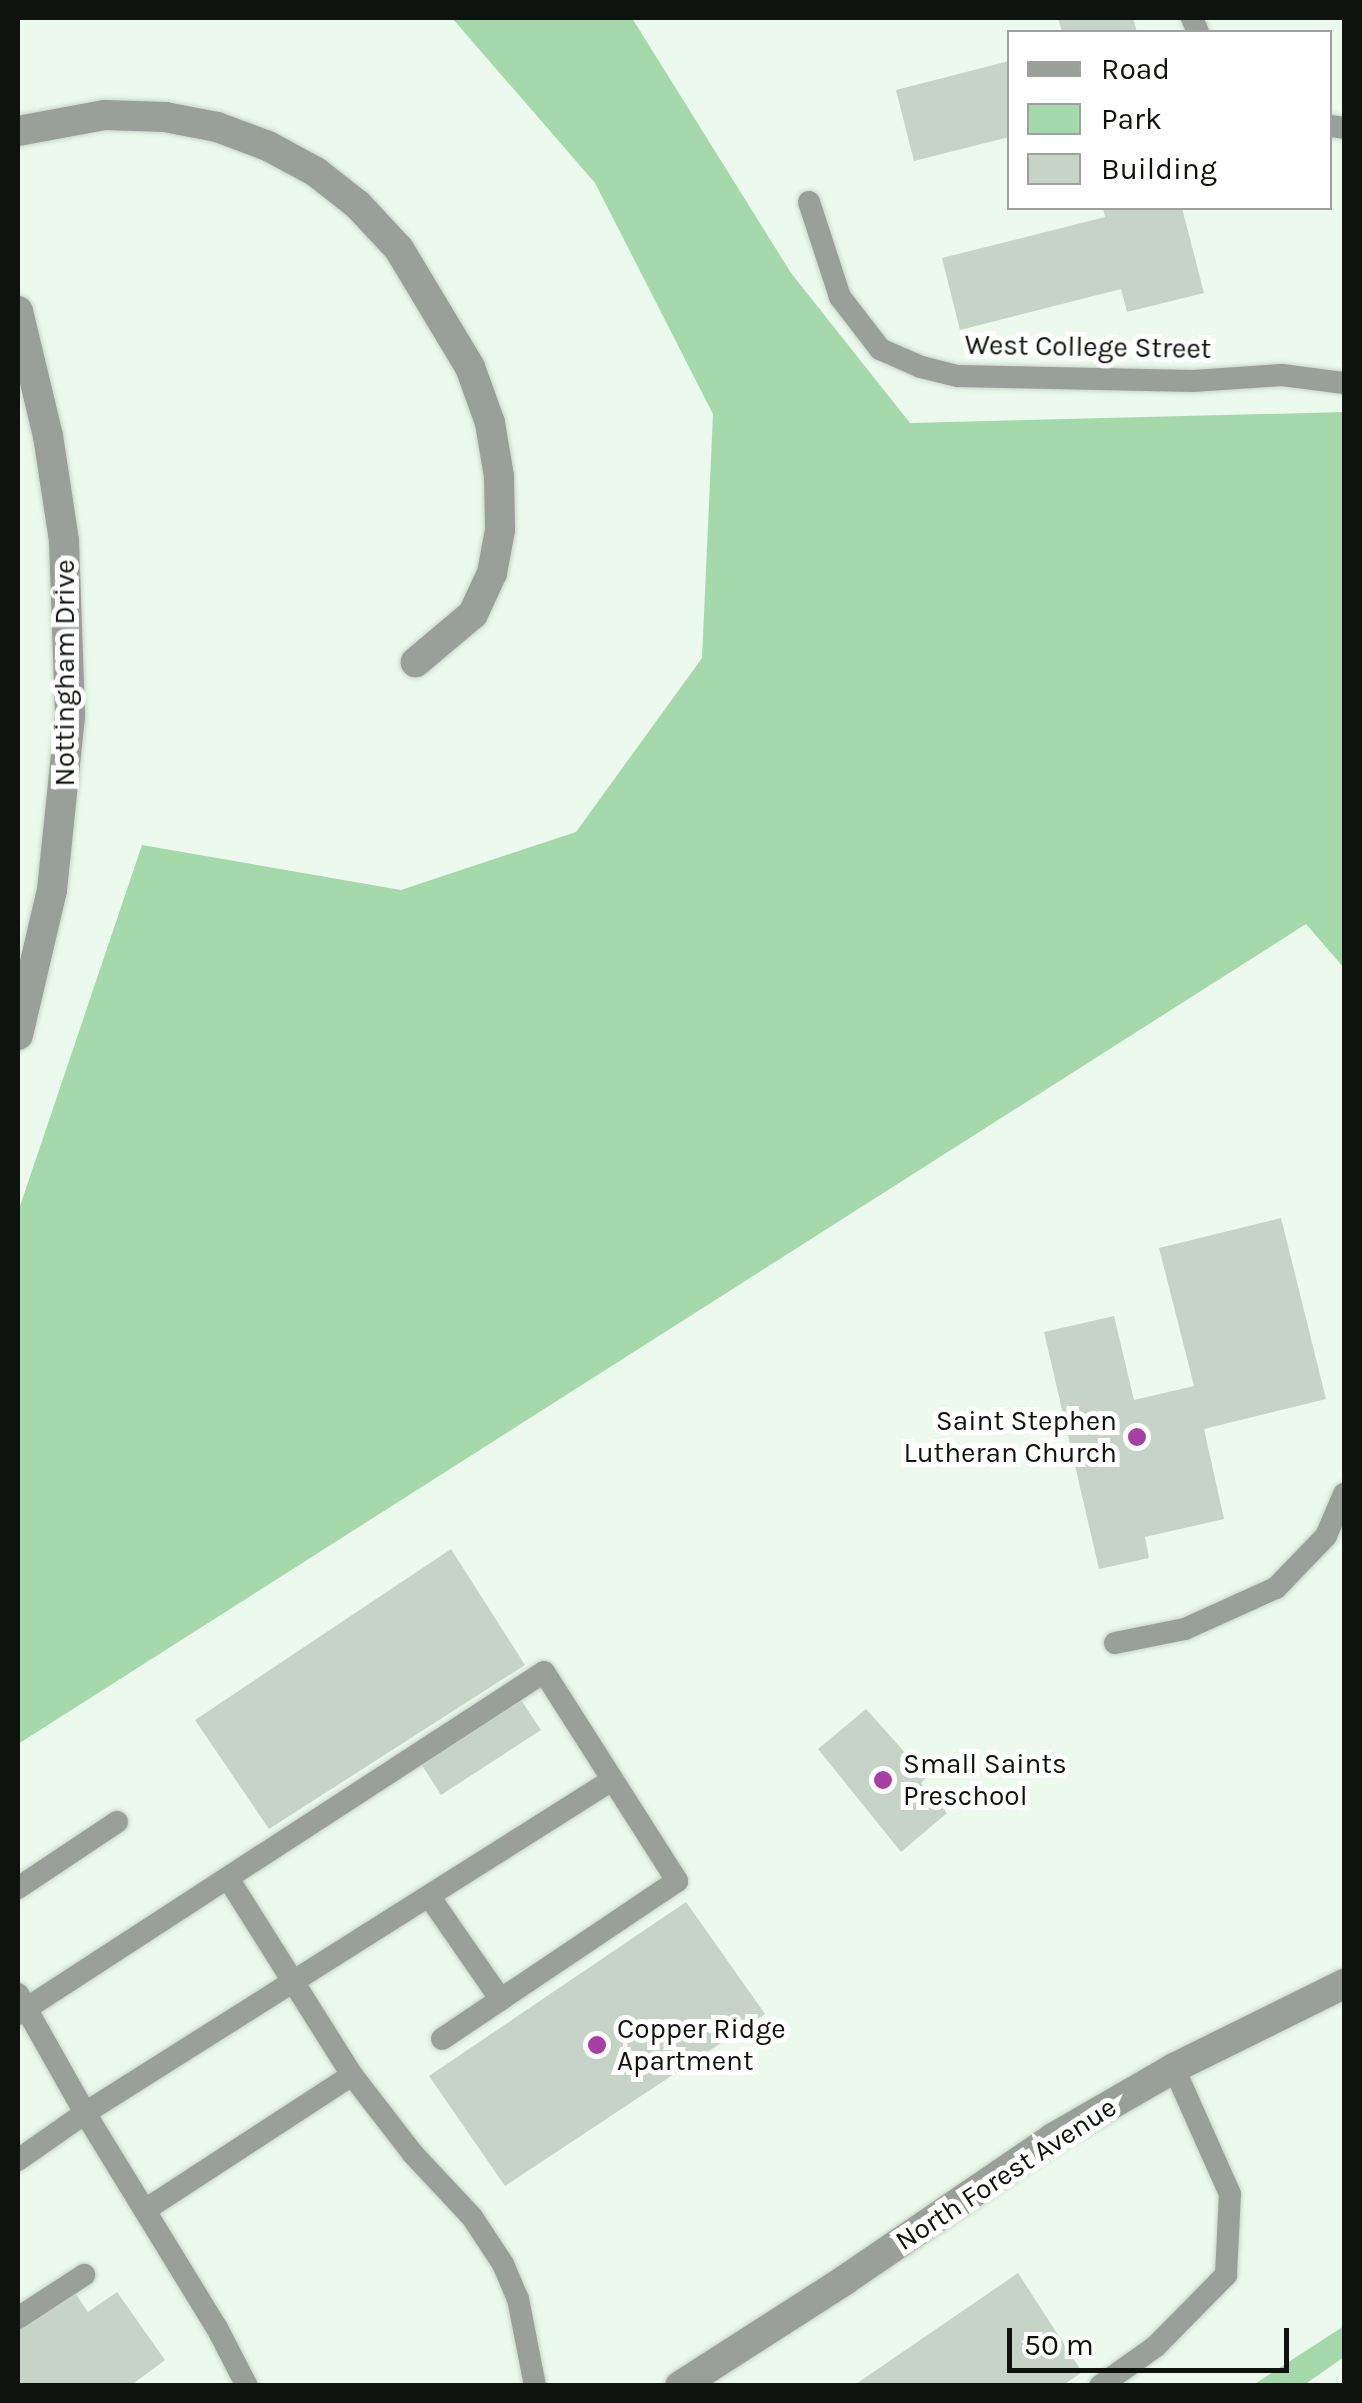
<!DOCTYPE html>
<html>
<head>
<meta charset="utf-8">
<style>
  body { margin:0 }
  #map { position:relative; width:1362px; height:2403px; overflow:hidden; background:#ebfaec; font-family:Karla,sans-serif }
  div>[style] { position:absolute }
  [style*='--x'] { left:calc(var(--x)*1px); top:calc(var(--y)*1px); width:calc(var(--w)*1px); rotate:calc(var(--a)*1deg) }
  .green>* { inset:0; background:#a5d9ac }
  .building>* { inset:0; background:#c5d4c6 }
  .roads { filter:drop-shadow(0 0 2px #c8d5c8) drop-shadow(0 0 2px #c8d5c8) }
  .lane>* { height:22px; margin:-11px; padding:0 11px; transform-origin:11px; border-radius:11px; background:#999f99 }
  .street>* { height:30px; margin:-15px; padding:0 15px; transform-origin:15px; border-radius:15px; background:#999f99 }
  .dots>* { width:28px; height:28px; translate:-50% -50%; box-sizing:border-box; border:5px solid #fff; border-radius:50% }
  span { translate:-50% -50%; white-space:nowrap; text-align:center; line-height:1.15; -webkit-text-stroke:10px #fff; paint-order:stroke }
  .street-label { font-size:28px; color:#0e130e }
  .poi-label { font-size:28px; color:#0e130e }
  .right { translate:-100% -50%; text-align:right }
  .left { translate:0 -50%; text-align:left }
  .frame { position:absolute; inset:0; border:20px solid #0e130e; pointer-events:none }
  .legend { position:absolute; left:1007px; top:30px; width:325px; height:180px; box-sizing:border-box; background:#fff; border:2px solid #9fa19f; margin:0; padding:12px 18px; list-style:none; font-size:30px; color:#0e130e }
  .legend li { display:flex; align-items:center; gap:20px; height:50px }
  .legend b { width:50px; border:2px solid #9fa19f }
  .scale { position:absolute; left:1007px; top:2328px; width:282px; height:45px; box-sizing:border-box; border:5px solid #0e130e; border-top:0; padding-left:12px; font-size:30px; line-height:35px; white-space:nowrap; color:#0e130e; -webkit-text-stroke:8px #fff; paint-order:stroke }
</style>
</head>
<body>
<div id="map">
  <div class="green">
    <i style="clip-path:polygon(452px 18px,632px 18px,791px 273px,910px 423px,1344px 412px,1344px 968px,1306px 924px,18px 1744px,18px 1212px,142px 845px,401px 890px,576px 832px,702px 658px,713px 414px,595px 183px)"></i>
    <i style="clip-path:polygon(1344px 2326px,1344px 2357px,1304px 2385px,1253px 2385px)"></i>
  </div>
  <div class="building">
    <i style="clip-path:polygon(1058px 18px,1133px 18px,1137px 32px,1062px 32px)"></i>
    <i style="clip-path:polygon(1009px 61px,1009px 137px,914px 161px,896px 90px)"></i>
    <i style="clip-path:polygon(1103px 208px,1182px 208px,1204px 293px,1127px 312px,1121px 289px,960px 330px,942px 258px,1105px 217px)"></i>
    <i style="clip-path:polygon(1281px 1218px,1326px 1399px,1204px 1429px,1224px 1519px,1145px 1537px,1149px 1558px,1099px 1569px,1044px 1332px,1114px 1316px,1134px 1400px,1194px 1386px,1159px 1248px)"></i>
    <i style="clip-path:polygon(451px 1549px,525px 1665px,269px 1829px,195px 1720px)"></i>
    <i style="clip-path:polygon(519px 1697px,541px 1730px,441px 1795px,420px 1762px)"></i>
    <i style="clip-path:polygon(866px 1709px,927px 1777px,921px 1783px,947px 1813px,901px 1852px,818px 1749px)"></i>
    <i style="clip-path:polygon(686px 1902px,765px 2014px,505px 2186px,429px 2076px)"></i>
    <i style="clip-path:polygon(1018px 2273px,1082px 2372px,1062px 2386px,853px 2386px)"></i>
    <i style="clip-path:polygon(73px 2290px,88px 2312px,117px 2292px,165px 2360px,130px 2386px,18px 2386px,18px 2327px)"></i>
  </div>
  <div class="roads">
    <div class="lane">
      <i style="--x:1192;--y:18;--w:15;--a:67"></i>
      <i style="--x:1330;--y:126;--w:14;--a:8"></i>
      <i style="--x:809;--y:202;--w:100;--a:71.9"></i>
      <i style="--x:840;--y:297;--w:66;--a:52.4"></i>
      <i style="--x:880;--y:349;--w:45;--a:23.7"></i>
      <i style="--x:921;--y:367;--w:38;--a:14"></i>
      <i style="--x:958;--y:376;--w:235;--a:1.2"></i>
      <i style="--x:1193;--y:381;--w:89;--a:-3.9"></i>
      <i style="--x:1282;--y:375;--w:63;--a:7.4"></i>
      <i style="--x:1115;--y:1643;--w:71;--a:-11.3"></i>
      <i style="--x:1185;--y:1629;--w:100;--a:-24.3"></i>
      <i style="--x:1276;--y:1588;--w:72;--a:-46.1"></i>
      <i style="--x:1326;--y:1536;--w:46;--a:-66.8"></i>
      <i style="--x:18;--y:1888;--w:119;--a:-33.7"></i>
      <i style="--x:429;--y:1896;--w:126;--a:55.3"></i>
      <i style="--x:18;--y:1994;--w:137;--a:60.6"></i>
      <i style="--x:85;--y:2113;--w:623;--a:-32.29"></i>
      <i style="--x:18;--y:2014;--w:627;--a:-33.03"></i>
      <i style="--x:544;--y:1672;--w:248;--a:57.5"></i>
      <i style="--x:677;--y:1881;--w:283;--a:146.1"></i>
      <i style="--x:352;--y:2075;--w:100;--a:52.3"></i>
      <i style="--x:413;--y:2154;--w:86;--a:46.9"></i>
      <i style="--x:472;--y:2217;--w:56;--a:56.6"></i>
      <i style="--x:503;--y:2264;--w:38;--a:67"></i>
      <i style="--x:518;--y:2299;--w:89;--a:78.9"></i>
      <i style="--x:18;--y:2160;--w:82;--a:-35"></i>
      <i style="--x:85;--y:2113;--w:252;--a:58.5"></i>
      <i style="--x:217;--y:2328;--w:65;--a:62.7"></i>
      <i style="--x:145;--y:2210;--w:247;--a:-33.1"></i>
      <i style="--x:352;--y:2075;--w:233;--a:-122.2"></i>
      <i style="--x:18;--y:2318;--w:79;--a:-33.1"></i>
      <i style="--x:1100;--y:2386;--w:69;--a:-35.5"></i>
      <i style="--x:1156;--y:2346;--w:100;--a:-45.4"></i>
      <i style="--x:1226;--y:2275;--w:81;--a:-87.2"></i>
      <i style="--x:1230;--y:2194;--w:138;--a:-114"></i>
    </div>
    <div class="street">
      <i style="--x:18;--y:131;--w:88;--a:-10.4"></i>
      <i style="--x:105;--y:115;--w:60;--a:1.9"></i>
      <i style="--x:165;--y:117;--w:53;--a:10.9"></i>
      <i style="--x:217;--y:127;--w:54;--a:20.4"></i>
      <i style="--x:268;--y:146;--w:55;--a:28.4"></i>
      <i style="--x:316;--y:172;--w:53;--a:38.2"></i>
      <i style="--x:358;--y:205;--w:60;--a:47"></i>
      <i style="--x:399;--y:249;--w:138;--a:59"></i>
      <i style="--x:470;--y:367;--w:59;--a:70.3"></i>
      <i style="--x:490;--y:423;--w:54;--a:80.4"></i>
      <i style="--x:499;--y:476;--w:54;--a:88.9"></i>
      <i style="--x:500;--y:530;--w:44;--a:100.5"></i>
      <i style="--x:492;--y:573;--w:45;--a:114.9"></i>
      <i style="--x:473;--y:614;--w:75;--a:139.9"></i>
      <i style="--x:18;--y:311;--w:129;--a:76.5"></i>
      <i style="--x:48;--y:436;--w:106;--a:81.3"></i>
      <i style="--x:64;--y:541;--w:175;--a:88"></i>
      <i style="--x:70;--y:716;--w:175;--a:95.9"></i>
      <i style="--x:52;--y:890;--w:149;--a:103.2"></i>
      <i style="--x:680;--y:2386;--w:196;--a:-32.7"></i>
      <i style="--x:845;--y:2280;--w:252;--a:-34.3"></i>
      <i style="--x:1053;--y:2138;--w:140;--a:-30"></i>
      <i style="--x:1174;--y:2068;--w:190;--a:-26.3"></i>
    </div>
  </div>
  <div class="dots">
    <i style="left:1137px;top:1437px;background:#a640a5"></i>
    <i style="left:883px;top:1780px;background:#a640a5"></i>
    <i style="left:597px;top:2045px;background:#a640a5"></i>
  </div>
  <div class="street-label">
    <span style="left:1088px;top:347px;rotate:1deg">West College Street</span>
    <span style="left:65px;top:673px;rotate:-90deg">Nottingham Drive</span>
    <span style="left:1006px;top:2174px;rotate:-33deg">North Forest Avenue</span>
  </div>
  <div class="poi-label">
    <span class="right" style="left:1117px;top:1437px">Saint Stephen<br>Lutheran Church</span>
    <span class="left" style="left:903px;top:1780px">Small Saints<br>Preschool</span>
    <span class="left" style="left:617px;top:2045px">Copper Ridge<br>Apartment</span>
  </div>
  <div class="frame"></div>
  <ul class="legend">
  <li><b style="height:12px;background:#999f99"></b>Road</li>
  <li><b style="height:28px;background:#a5d9ac"></b>Park</li>
  <li><b style="height:28px;background:#c5d4c6"></b>Building</li>
  </ul>
  <div class="scale">50 m</div>
</div>
</body>
</html>
